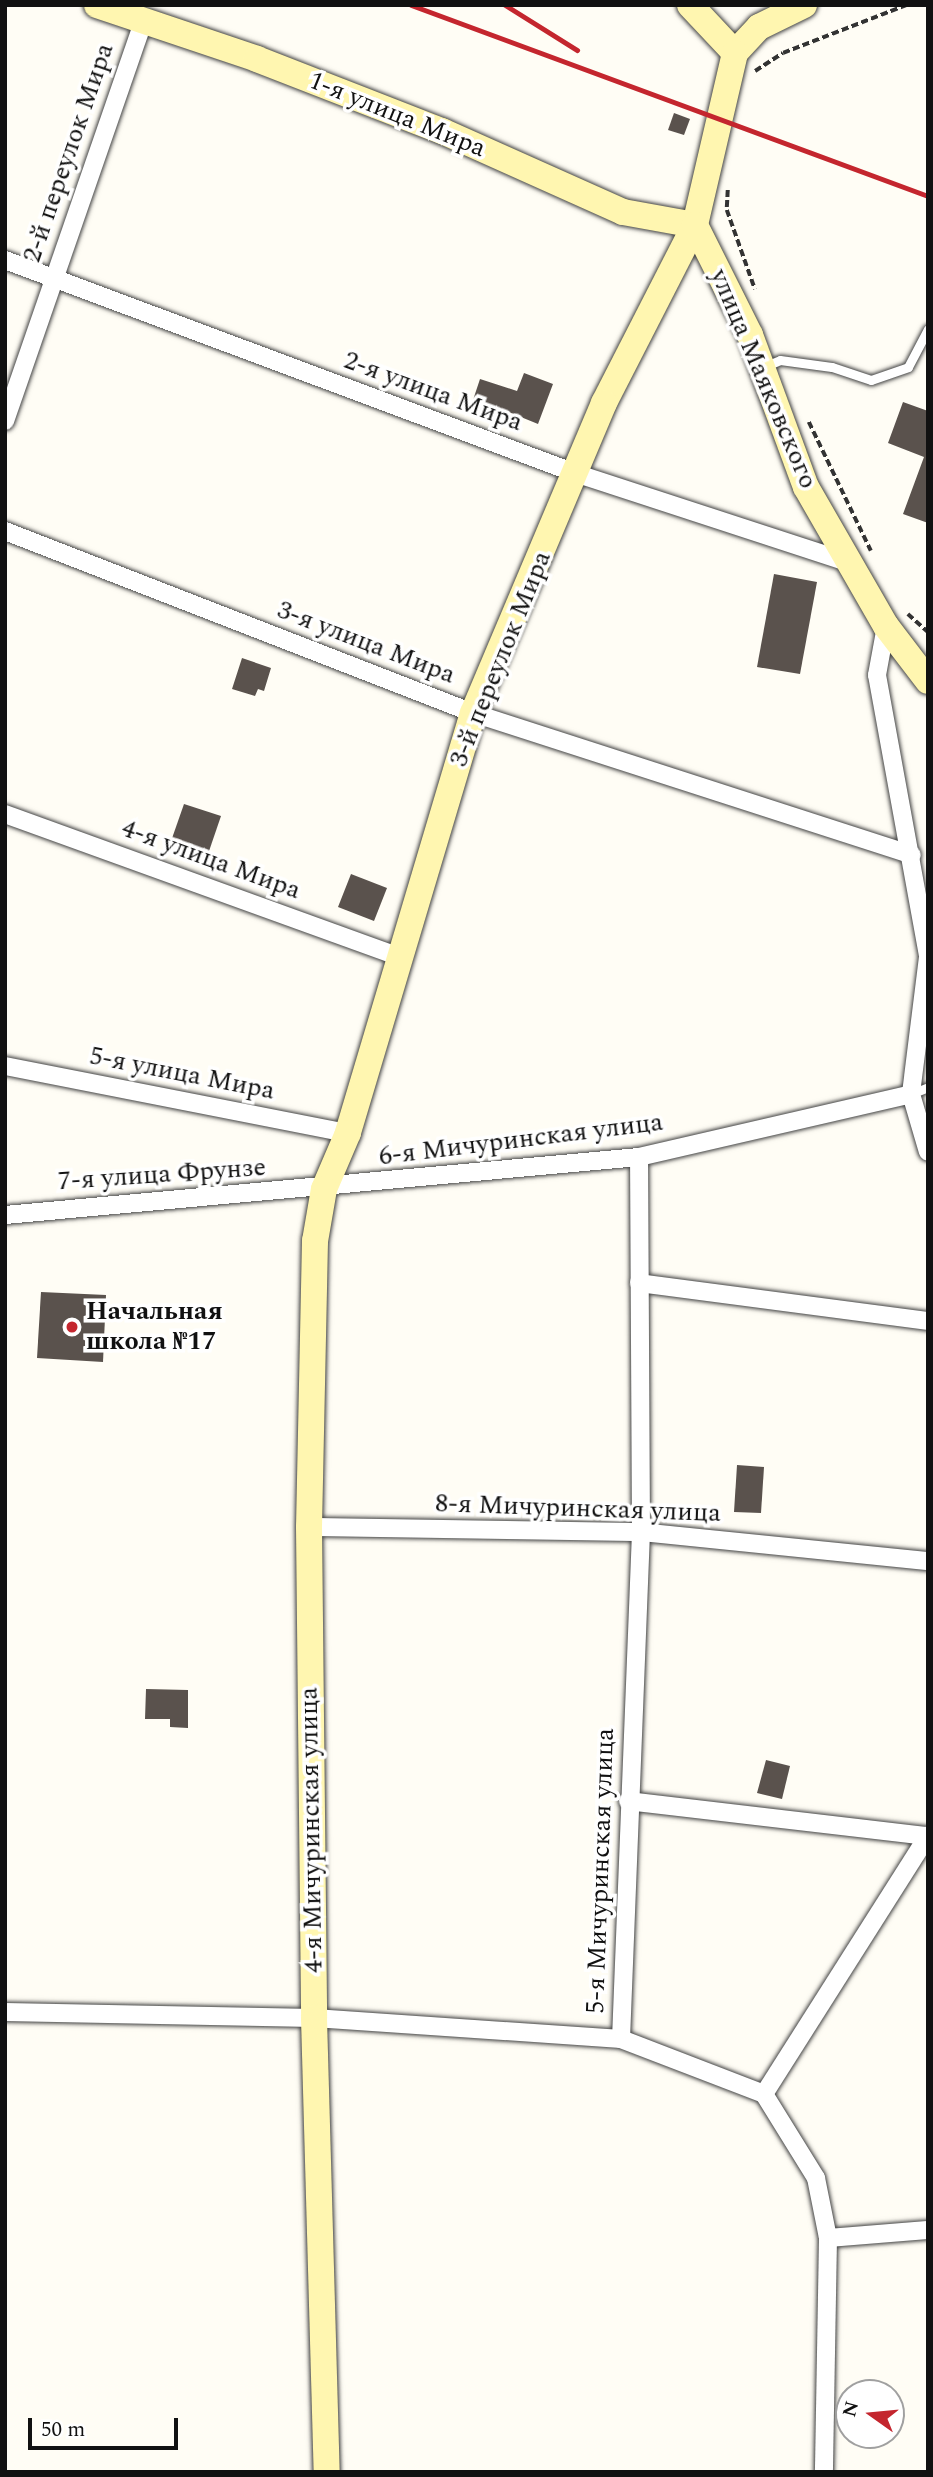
<!DOCTYPE html>
<html>
<head>
<meta charset="utf-8">
<style>
  body { margin:0 }
  #map { position:relative; width:933px; height:2477px; overflow:hidden; background:#fffdf5; font-family:Spectral,serif }
  div>[style] { position:absolute }
  [style*='--x'] { left:calc(var(--x)*1px); top:calc(var(--y)*1px); width:calc(var(--w)*1px); rotate:calc(var(--a)*1deg) }
  .building>* { inset:0; background:#5a524d }
  .path>* { height:3.5px; margin-top:-1.75px; transform-origin:0; background:repeating-linear-gradient(90deg,#333 0 7px,transparent 0 10.5px) }
  .roads { filter:drop-shadow(0 0 2px #444) drop-shadow(0 0 2px #444) }
  .lane>* { height:9px; margin:-4.5px; padding:0 4.5px; transform-origin:4.5px; border-radius:4.5px; background:#fff }
  .street>* { height:18px; margin:-9px; padding:0 9px; transform-origin:9px; border-radius:9px; background:#fff }
  .secondary>* { height:26px; margin:-13px; padding:0 13px; transform-origin:13px; border-radius:13px; background:#fff6b0 }
  .rail>* { height:5px; margin:-2.5px; padding:0 2.5px; transform-origin:2.5px; border-radius:2.5px; background:#c4262e }
  .dots>* { width:19px; height:19px; translate:-50% -50%; box-sizing:border-box; border:4px solid #fff; border-radius:50% }
  span { translate:-50% -50%; white-space:nowrap; text-align:center; line-height:1.15; -webkit-text-stroke:7px #fff; paint-order:stroke }
  .street-label { font-size:26px; color:#111 }
  .poi-label { font-size:26px; color:#111; font-weight:700 }
  .left { translate:0 -50%; text-align:left }
  .frame { position:absolute; inset:0; border:7px solid #111; pointer-events:none }
  .north { position:absolute; left:835px; top:2379px; width:70px; height:70px; box-sizing:border-box; background:#fff; border:2px solid #a0a0a0; border-radius:50%; rotate:285deg; font-size:19px; font-weight:700; line-height:28px; text-align:center; color:#111 }
  .north::after { content:''; display:block; margin:auto; width:24px; height:32px; background:#c4262e; clip-path:polygon(50% 0,100% 100%,50% 72%,0 100%) }
  .scale { position:absolute; left:28px; top:2418px; width:150px; height:32px; box-sizing:border-box; border:4px solid #111; border-top:0; padding-left:9px; font-size:21px; line-height:24px; white-space:nowrap; color:#111; -webkit-text-stroke:5px #fff; paint-order:stroke }
</style>
</head>
<body>
<div id="map">
  <div class="building">
    <i style="clip-path:polygon(674px 113px,690px 119px,684px 135px,668px 130px)"></i>
    <i style="clip-path:polygon(524px 373px,553px 384px,538px 424px,496px 407px,493px 419px,469px 412px,480px 379px,517px 391px)"></i>
    <i style="clip-path:polygon(903px 402px,928px 411px,928px 523px,903px 514px,924px 457px,888px 443px)"></i>
    <i style="clip-path:polygon(774px 574px,817px 582px,800px 674px,757px 667px)"></i>
    <i style="clip-path:polygon(242px 658px,271px 668px,264px 691px,258px 689px,255px 696px,232px 689px)"></i>
    <i style="clip-path:polygon(184px 804px,221px 816px,207px 857px,170px 844px)"></i>
    <i style="clip-path:polygon(351px 874px,387px 888px,374px 921px,338px 907px)"></i>
    <i style="clip-path:polygon(41px 1292px,106px 1295px,103px 1362px,37px 1358px)"></i>
    <i style="clip-path:polygon(737px 1465px,764px 1467px,761px 1513px,734px 1512px)"></i>
    <i style="clip-path:polygon(146px 1689px,188px 1690px,188px 1728px,170px 1727px,170px 1719px,145px 1719px)"></i>
    <i style="clip-path:polygon(766px 1760px,790px 1766px,782px 1799px,757px 1793px)"></i>
  </div>
  <div class="path">
    <i style="--x:755;--y:71;--w:33;--a:-33"></i>
    <i style="--x:783;--y:53;--w:132;--a:-21.3"></i>
    <i style="--x:728;--y:190;--w:20;--a:93"></i>
    <i style="--x:727;--y:210;--w:84;--a:70.5"></i>
    <i style="--x:809;--y:422;--w:143;--a:64.3"></i>
    <i style="--x:908;--y:614;--w:27;--a:42"></i>
  </div>
  <div class="roads">
    <div class="lane">
      <i style="--x:766;--y:366;--w:15;--a:-23"></i>
      <i style="--x:780;--y:360;--w:52;--a:7.7"></i>
      <i style="--x:832;--y:367;--w:41;--a:18.4"></i>
      <i style="--x:871;--y:380;--w:39;--a:-19"></i>
      <i style="--x:908;--y:367;--w:43;--a:-62.2"></i>
      <i style="--x:911;--y:1094;--w:18;--a:-22"></i>
    </div>
    <div class="street">
      <i style="--x:5;--y:260;--w:608;--a:20.49"></i>
      <i style="--x:575;--y:473;--w:286;--a:18.1"></i>
      <i style="--x:5;--y:421;--w:422;--a:-70.9"></i>
      <i style="--x:5;--y:531;--w:502;--a:21.25"></i>
      <i style="--x:473;--y:713;--w:461;--a:17.9"></i>
      <i style="--x:886;--y:626;--w:50;--a:100.4"></i>
      <i style="--x:877;--y:675;--w:287;--a:79.7"></i>
      <i style="--x:928;--y:957;--w:138;--a:97.1"></i>
      <i style="--x:911;--y:1094;--w:60;--a:73.7"></i>
      <i style="--x:5;--y:814;--w:418;--a:19.9"></i>
      <i style="--x:5;--y:1066;--w:349;--a:11.1"></i>
      <i style="--x:5;--y:1215;--w:637;--a:-5.23"></i>
      <i style="--x:639;--y:1157;--w:279;--a:-13"></i>
      <i style="--x:639;--y:1283;--w:291;--a:7.5"></i>
      <i style="--x:309;--y:1527;--w:332;--a:0.9"></i>
      <i style="--x:641;--y:1532;--w:288;--a:5.8"></i>
      <i style="--x:628;--y:1801;--w:301;--a:6.7"></i>
      <i style="--x:5;--y:2012;--w:309;--a:1.1"></i>
      <i style="--x:314;--y:2018;--w:308;--a:3.9"></i>
      <i style="--x:621;--y:2039;--w:153;--a:21"></i>
      <i style="--x:764;--y:2094;--w:99;--a:58.2"></i>
      <i style="--x:816;--y:2178;--w:61;--a:78.7"></i>
      <i style="--x:828;--y:2238;--w:234;--a:91"></i>
      <i style="--x:621;--y:2039;--w:507;--a:-87.74"></i>
      <i style="--x:641;--y:1532;--w:375;--a:-90.3"></i>
      <i style="--x:764;--y:2094;--w:306;--a:-57.6"></i>
      <i style="--x:828;--y:2238;--w:100;--a:-4.6"></i>
    </div>
    <div class="secondary">
      <i style="--x:97;--y:5;--w:169;--a:18.6"></i>
      <i style="--x:257;--y:59;--w:199;--a:21.3"></i>
      <i style="--x:442;--y:131;--w:198;--a:24.1"></i>
      <i style="--x:623;--y:212;--w:73;--a:10.2"></i>
      <i style="--x:695;--y:225;--w:200;--a:117.1"></i>
      <i style="--x:604;--y:403;--w:337;--a:112.9"></i>
      <i style="--x:473;--y:713;--w:438;--a:106.6"></i>
      <i style="--x:348;--y:1133;--w:61;--a:113.2"></i>
      <i style="--x:324;--y:1189;--w:53;--a:99.8"></i>
      <i style="--x:315;--y:1241;--w:286;--a:91.2"></i>
      <i style="--x:309;--y:1527;--w:491;--a:89.4"></i>
      <i style="--x:314;--y:2018;--w:454;--a:88.4"></i>
      <i style="--x:690;--y:5;--w:66;--a:46.8"></i>
      <i style="--x:804;--y:5;--w:50;--a:153.9"></i>
      <i style="--x:759;--y:27;--w:35;--a:133"></i>
      <i style="--x:735;--y:53;--w:177;--a:103.1"></i>
      <i style="--x:695;--y:225;--w:123;--a:63.4"></i>
      <i style="--x:750;--y:335;--w:162;--a:69.8"></i>
      <i style="--x:806;--y:487;--w:160;--a:60.1"></i>
      <i style="--x:886;--y:626;--w:69;--a:52.6"></i>
    </div>
  </div>
  <div class="rail">
    <i style="--x:411;--y:5;--w:551;--a:20.28"></i>
    <i style="--x:505;--y:5;--w:85;--a:32"></i>
  </div>
  <div class="dots">
    <i style="left:72px;top:1327px;background:#c4262e"></i>
  </div>
  <div class="street-label">
    <span style="left:397px;top:115px;rotate:22deg">1-я улица Мира</span>
    <span style="left:69px;top:153px;rotate:-71deg">2-й переулок Мира</span>
    <span style="left:763px;top:379px;rotate:67deg">улица Маяковского</span>
    <span style="left:433px;top:392px;rotate:20deg">2-я улица Мира</span>
    <span style="left:366px;top:643px;rotate:21deg">3-я улица Мира</span>
    <span style="left:501px;top:659px;rotate:-68deg">3-й переулок Мира</span>
    <span style="left:211px;top:860px;rotate:20deg">4-я улица Мира</span>
    <span style="left:182px;top:1074px;rotate:11deg">5-я улица Мира</span>
    <span style="left:521px;top:1140px;rotate:-7deg">6-я Мичуринская улица</span>
    <span style="left:162px;top:1175px;rotate:-4deg">7-я улица Фрунзе</span>
    <span style="left:578px;top:1509px;rotate:2deg">8-я Мичуринская улица</span>
    <span style="left:312px;top:1830px;rotate:-91deg">4-я Мичуринская улица</span>
    <span style="left:601px;top:1871px;rotate:-88deg">5-я Мичуринская улица</span>
  </div>
  <div class="poi-label">
    <span class="left" style="left:86px;top:1327px">Начальная<br>школа №17</span>
  </div>
  <div class="frame"></div>
  <div class="north">N</div>
  <div class="scale">50 m</div>
</div>
</body>
</html>
